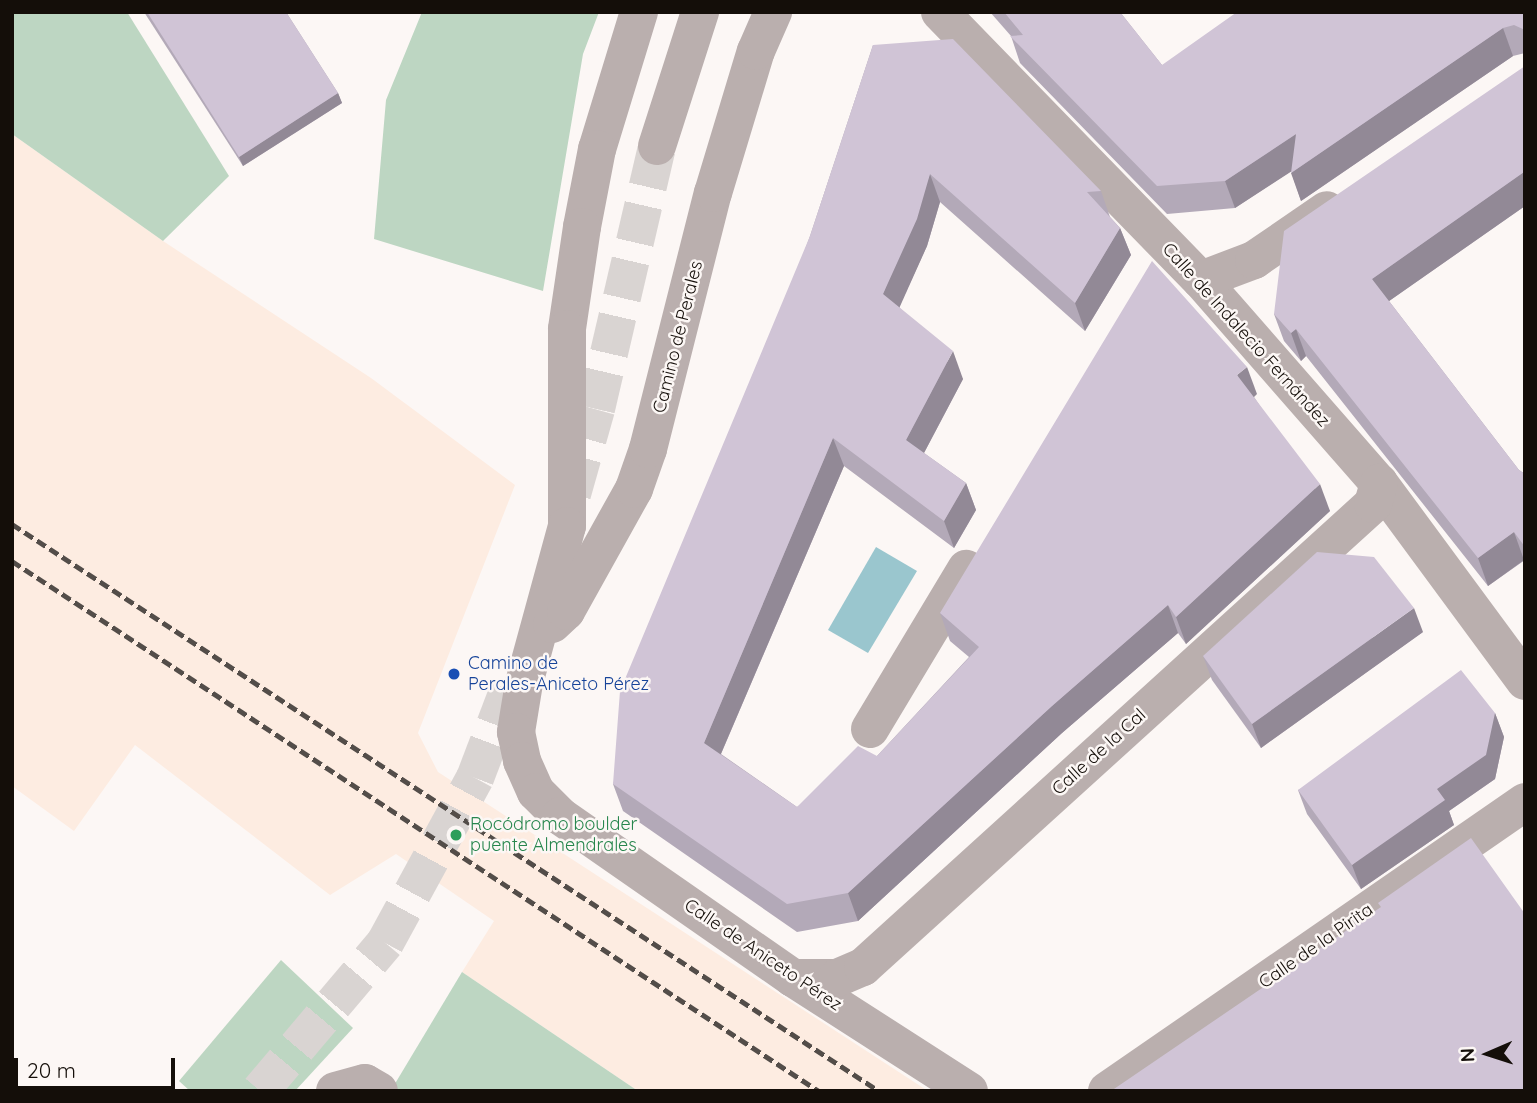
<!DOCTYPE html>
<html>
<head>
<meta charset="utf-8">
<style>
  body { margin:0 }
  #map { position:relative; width:1537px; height:1103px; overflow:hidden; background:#fcf7f5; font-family:Quicksand,sans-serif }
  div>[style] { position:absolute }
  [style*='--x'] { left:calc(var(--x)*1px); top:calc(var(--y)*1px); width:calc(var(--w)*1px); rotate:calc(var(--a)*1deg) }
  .built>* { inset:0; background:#fdece1 }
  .green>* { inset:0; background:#bdd6c2 }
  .water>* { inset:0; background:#9ac6ce }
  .minor-tunnel>* { height:38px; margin-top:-19px; transform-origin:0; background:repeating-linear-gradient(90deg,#d9d4d2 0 38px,transparent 0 57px) }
  .minor>* { height:38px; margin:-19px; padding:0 19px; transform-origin:19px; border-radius:19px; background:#baafae }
  .rail>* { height:5px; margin-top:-2.5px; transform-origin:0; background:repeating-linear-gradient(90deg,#534d49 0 10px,transparent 0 15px) }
  .wall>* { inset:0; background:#b3a9b8 }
  .shaded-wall>* { inset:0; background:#928996 }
  .building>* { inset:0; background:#d0c4d6 }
  .dots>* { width:19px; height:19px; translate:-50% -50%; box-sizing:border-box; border:4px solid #fcf7f5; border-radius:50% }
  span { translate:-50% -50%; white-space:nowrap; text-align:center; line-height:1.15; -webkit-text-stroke:5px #fcf7f5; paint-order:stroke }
  .street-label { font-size:18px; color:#140e09 }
  .transit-label { font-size:18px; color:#164399 }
  .left { translate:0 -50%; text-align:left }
  .leisure-label { font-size:18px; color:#27864d }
  .frame { position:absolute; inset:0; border:14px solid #140e09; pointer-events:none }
  .north { position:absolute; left:1453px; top:1019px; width:70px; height:70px; -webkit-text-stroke:5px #fcf7f5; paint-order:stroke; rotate:267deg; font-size:19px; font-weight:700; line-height:28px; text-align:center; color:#140e09 }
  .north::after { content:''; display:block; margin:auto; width:24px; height:32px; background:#140e09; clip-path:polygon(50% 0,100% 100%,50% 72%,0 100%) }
  .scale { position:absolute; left:14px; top:1058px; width:161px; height:32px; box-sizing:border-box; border:4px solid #140e09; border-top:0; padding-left:9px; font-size:21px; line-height:24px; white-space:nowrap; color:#140e09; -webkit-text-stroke:5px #fcf7f5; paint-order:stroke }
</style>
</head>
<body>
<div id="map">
  <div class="built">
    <i style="clip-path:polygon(12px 134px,163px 241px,371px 378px,515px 485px,418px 733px,438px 772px,928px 1091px,638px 1091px,462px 972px,494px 921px,396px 854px,330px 895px,135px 745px,74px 831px,12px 786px)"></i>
  </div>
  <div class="green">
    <i style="clip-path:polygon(12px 12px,127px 12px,229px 176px,163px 241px,12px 134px)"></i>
    <i style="clip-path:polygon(422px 12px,599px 12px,583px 54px,543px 291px,374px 239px,386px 100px)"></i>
    <i style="clip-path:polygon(281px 960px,353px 1028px,295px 1091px,190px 1091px,179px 1081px)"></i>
    <i style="clip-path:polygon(462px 972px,638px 1091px,397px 1091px,393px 1087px)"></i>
  </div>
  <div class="water">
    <i style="clip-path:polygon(876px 547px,917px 571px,868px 653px,828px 630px)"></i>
  </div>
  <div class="minor-tunnel">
    <i style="--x:572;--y:494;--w:88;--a:-74.2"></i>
    <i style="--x:596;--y:409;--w:270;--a:-76.9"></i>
    <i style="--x:260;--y:1091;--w:194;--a:-49.8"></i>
    <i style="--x:385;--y:943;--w:188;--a:-61.4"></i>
    <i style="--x:475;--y:778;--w:121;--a:-69.2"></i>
  </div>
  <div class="minor">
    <i style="--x:639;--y:12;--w:143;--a:107"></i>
    <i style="--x:597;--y:149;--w:79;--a:100.9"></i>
    <i style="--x:582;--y:227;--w:103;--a:98.4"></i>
    <i style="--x:567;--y:329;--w:197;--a:90"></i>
    <i style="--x:567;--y:526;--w:163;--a:105.3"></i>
    <i style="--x:524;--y:683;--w:50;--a:99.3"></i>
    <i style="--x:516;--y:732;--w:30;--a:78"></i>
    <i style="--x:522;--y:761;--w:34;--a:66"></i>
    <i style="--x:536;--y:792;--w:34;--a:45"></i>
    <i style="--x:560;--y:816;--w:284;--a:34.8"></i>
    <i style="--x:793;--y:978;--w:209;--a:32.7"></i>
    <i style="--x:940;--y:12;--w:374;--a:45.8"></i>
    <i style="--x:1201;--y:280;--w:270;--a:48.8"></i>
    <i style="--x:1379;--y:483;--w:246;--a:53.6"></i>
    <i style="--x:657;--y:146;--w:141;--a:-72.2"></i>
    <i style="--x:1201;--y:280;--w:57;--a:-20.7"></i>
    <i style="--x:1254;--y:260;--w:88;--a:-34.4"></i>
    <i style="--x:552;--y:624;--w:19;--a:-43"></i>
    <i style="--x:566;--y:611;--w:140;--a:-60.9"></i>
    <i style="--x:634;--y:489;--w:42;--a:-70.7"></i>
    <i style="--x:648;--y:449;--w:264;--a:-75.8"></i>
    <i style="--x:713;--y:193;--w:148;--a:-73.2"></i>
    <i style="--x:756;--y:51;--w:43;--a:-66.4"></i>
    <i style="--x:870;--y:729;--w:187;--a:-59"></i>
    <i style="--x:793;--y:978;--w:44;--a:0"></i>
    <i style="--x:837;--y:978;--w:28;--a:-23"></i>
    <i style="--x:863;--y:967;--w:689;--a:-42.23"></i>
    <i style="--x:1373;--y:504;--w:22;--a:-74"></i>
    <i style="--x:335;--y:1091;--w:31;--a:-15"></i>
    <i style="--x:365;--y:1083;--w:16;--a:30"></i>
    <i style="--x:1107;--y:1091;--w:508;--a:-34.66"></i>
  </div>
  <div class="rail">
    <i style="--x:12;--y:524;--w:1036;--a:33.18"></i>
    <i style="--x:12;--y:561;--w:965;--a:33.3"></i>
  </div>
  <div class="wall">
    <i style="clip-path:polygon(144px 12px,286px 12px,338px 93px,342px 103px,243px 166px)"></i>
    <i style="clip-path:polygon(990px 12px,1120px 12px,1162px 65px,1525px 12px,1525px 53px,1513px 56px,1301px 201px,1291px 171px,1235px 208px,1167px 214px,1020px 63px,1011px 36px)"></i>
    <i style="clip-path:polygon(873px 45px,1101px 191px,1110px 217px,1120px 228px,1131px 255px,1085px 331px,940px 202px,927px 246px,899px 307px,963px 379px,924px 453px,966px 483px,976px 510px,954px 548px,844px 466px,721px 754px,797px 807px,877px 756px,969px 657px,950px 641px,940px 613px,1257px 394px,1254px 397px,1330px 511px,1186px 644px,1178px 633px,1062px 733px,858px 921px,797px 932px,623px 811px,613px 784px,810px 236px)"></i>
    <i style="clip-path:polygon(1525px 66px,1525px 206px,1389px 301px,1519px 470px,1525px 474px,1525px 560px,1488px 586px,1306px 356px,1301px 361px,1284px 341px,1274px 314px)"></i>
    <i style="clip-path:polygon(1423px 632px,1261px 748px,1212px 680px,1203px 656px)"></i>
    <i style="clip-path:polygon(1495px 713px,1504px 737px,1495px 779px,1449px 811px,1454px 825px,1361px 889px,1307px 814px,1298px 790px)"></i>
  </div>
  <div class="shaded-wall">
    <i style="clip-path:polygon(1503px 28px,1513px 56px,1301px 201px,1291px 173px)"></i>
    <i style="clip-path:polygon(338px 93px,342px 103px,243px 166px,239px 157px)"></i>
    <i style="clip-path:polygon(1296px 134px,1306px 162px,1235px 208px,1225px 181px)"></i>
    <i style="clip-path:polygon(1524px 172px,1525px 206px,1382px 306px,1372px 279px)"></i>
    <i style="clip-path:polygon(930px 174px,940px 202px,927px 246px,893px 322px,883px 294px)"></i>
    <i style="clip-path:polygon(1120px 228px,1131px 255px,1085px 331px,1075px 303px)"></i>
    <i style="clip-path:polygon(1296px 329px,1306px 356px,1301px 361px,1291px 333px)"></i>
    <i style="clip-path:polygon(953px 351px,963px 379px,916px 468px,906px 440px)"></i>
    <i style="clip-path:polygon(1247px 367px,1257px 394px,1247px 403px,1237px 375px)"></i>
    <i style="clip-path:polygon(833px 438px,844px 466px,714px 770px,704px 743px)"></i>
    <i style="clip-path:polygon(966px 483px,976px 510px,954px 548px,944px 521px)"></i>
    <i style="clip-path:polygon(1320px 484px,1330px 511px,1186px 644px,1176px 617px)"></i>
    <i style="clip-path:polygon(1514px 532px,1524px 560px,1488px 586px,1478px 558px)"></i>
    <i style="clip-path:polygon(1168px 605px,1178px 633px,1062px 733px,858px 921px,848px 893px,1052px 706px)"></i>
    <i style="clip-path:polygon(1414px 608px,1423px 632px,1261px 748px,1252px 724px)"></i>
    <i style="clip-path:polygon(1495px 713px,1504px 737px,1495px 779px,1449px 811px,1454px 825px,1361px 889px,1352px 865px,1437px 789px)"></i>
  </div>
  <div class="building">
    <i style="clip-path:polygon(147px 12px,286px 12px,338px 93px,239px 157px)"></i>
    <i style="clip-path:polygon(1004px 12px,1120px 12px,1162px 65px,1237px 12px,1525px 12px,1525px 30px,1514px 25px,1503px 28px,1291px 173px,1296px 134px,1225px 181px,1157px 186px,1010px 36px,1023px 35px)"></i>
    <i style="clip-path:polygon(953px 39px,1101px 191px,1087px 192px,1120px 228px,1075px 303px,930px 174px,917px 219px,883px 294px,953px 351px,906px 440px,966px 483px,944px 521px,833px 438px,704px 743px,797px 807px,858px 746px,877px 756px,979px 647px,940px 613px,1152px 261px,1247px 367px,1237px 375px,1320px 484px,1176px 617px,1168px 605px,1052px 706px,848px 893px,787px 904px,613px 784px,620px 691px,810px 236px,873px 45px)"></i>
    <i style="clip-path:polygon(1525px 66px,1525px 173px,1524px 172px,1372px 279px,1519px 470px,1525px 474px,1525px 547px,1514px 532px,1478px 558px,1296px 329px,1291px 333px,1274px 314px,1284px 231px)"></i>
    <i style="clip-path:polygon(1317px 552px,1374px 557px,1414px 608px,1252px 724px,1203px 656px)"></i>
    <i style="clip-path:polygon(1461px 670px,1495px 713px,1486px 755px,1437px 789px,1445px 800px,1352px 865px,1298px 790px)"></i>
    <i style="clip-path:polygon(1471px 838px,1525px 914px,1525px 1091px,1111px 1091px,1381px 907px,1378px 903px)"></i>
  </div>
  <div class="dots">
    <i style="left:454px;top:674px;background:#1a4fb4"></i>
    <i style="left:456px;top:835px;background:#2e9e5b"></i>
  </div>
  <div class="street-label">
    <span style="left:1246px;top:335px;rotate:48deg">Calle de Indalecio Fernández</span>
    <span style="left:678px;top:337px;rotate:-76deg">Camino de Perales</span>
    <span style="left:1099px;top:752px;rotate:-42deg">Calle de la Cal</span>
    <span style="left:1316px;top:946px;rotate:-35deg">Calle de la Pirita</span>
    <span style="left:763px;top:955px;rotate:34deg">Calle de Aniceto Pérez</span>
  </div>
  <div class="transit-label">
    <span class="left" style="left:468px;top:674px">Camino de<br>Perales-Aniceto Pérez</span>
  </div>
  <div class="leisure-label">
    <span class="left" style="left:470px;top:835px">Rocódromo boulder<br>puente Almendrales</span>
  </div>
  <div class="frame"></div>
  <div class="north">N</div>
  <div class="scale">20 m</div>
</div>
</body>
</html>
